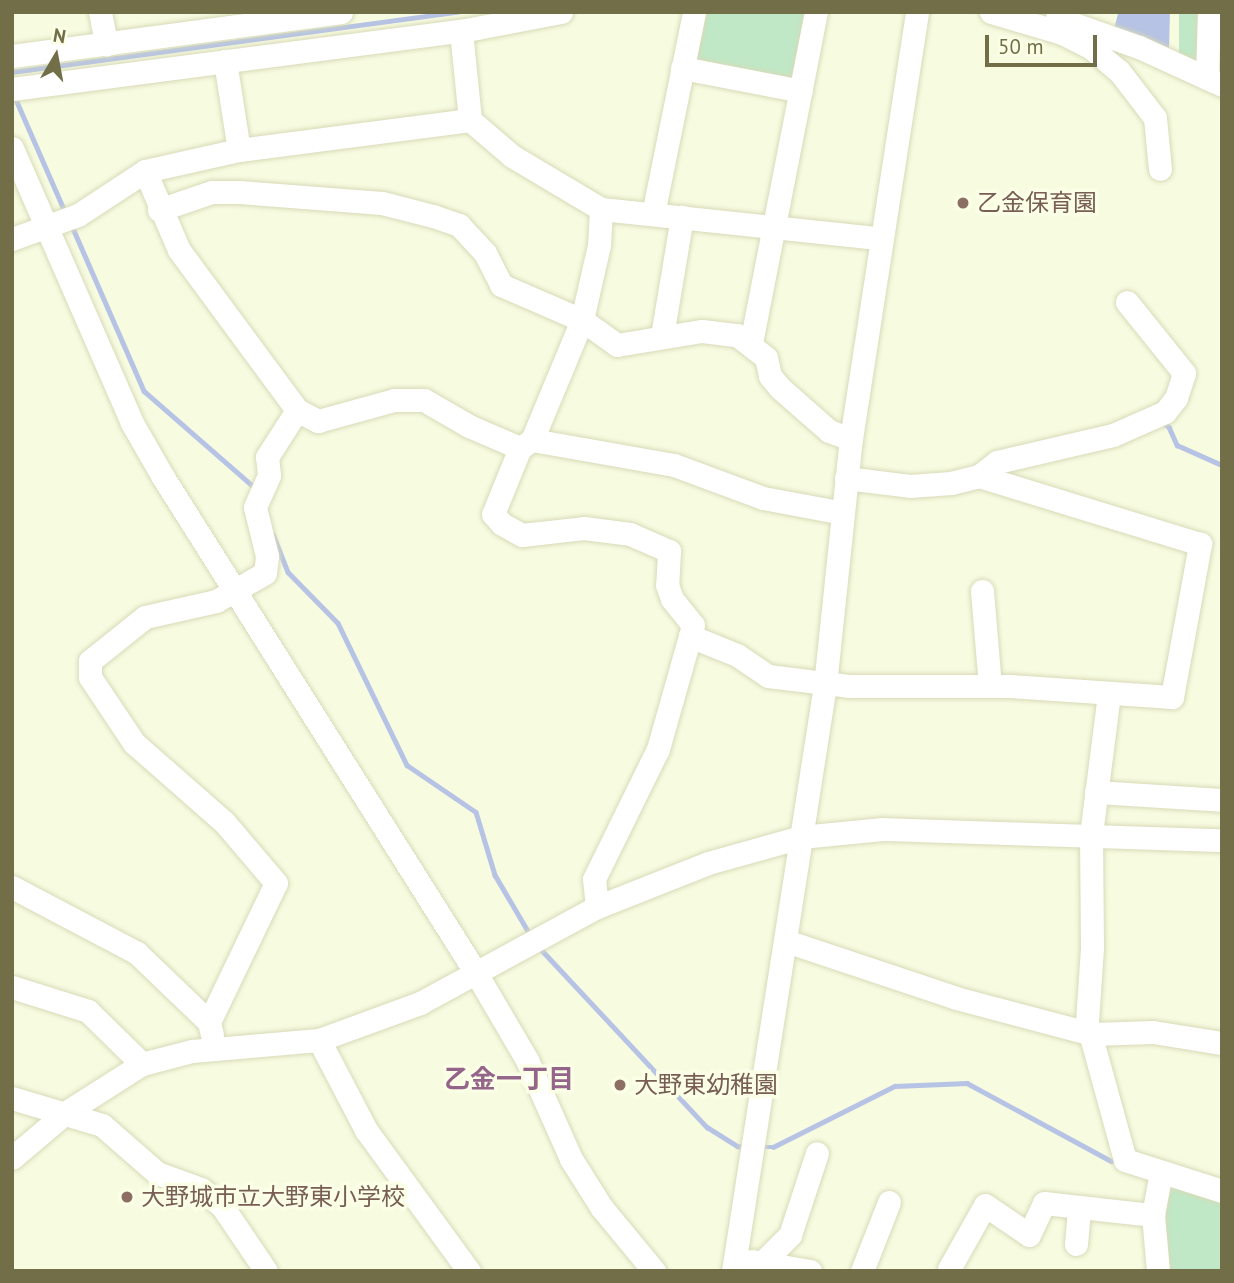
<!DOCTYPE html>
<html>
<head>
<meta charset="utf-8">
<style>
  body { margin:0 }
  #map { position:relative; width:1234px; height:1283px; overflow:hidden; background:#f7fbe0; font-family:"PT Sans","Noto Sans JP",sans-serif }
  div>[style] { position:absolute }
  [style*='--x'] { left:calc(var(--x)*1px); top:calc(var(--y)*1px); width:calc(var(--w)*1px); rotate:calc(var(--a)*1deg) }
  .green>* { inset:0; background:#c0e8c6 }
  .water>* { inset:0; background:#b6c3e4 }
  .stream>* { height:4.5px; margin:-2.25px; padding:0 2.25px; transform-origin:2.25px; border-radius:2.25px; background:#b6c3e4 }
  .roads { filter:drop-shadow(0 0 2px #d8dab8) drop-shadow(0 0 2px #d8dab8) }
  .minor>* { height:23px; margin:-11.5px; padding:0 11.5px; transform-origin:11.5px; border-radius:11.5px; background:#fff }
  .dots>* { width:19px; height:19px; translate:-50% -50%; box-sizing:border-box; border:4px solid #faffe6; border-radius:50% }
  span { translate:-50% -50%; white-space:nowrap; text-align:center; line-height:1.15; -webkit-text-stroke:7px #faffe6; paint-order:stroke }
  .education-label { font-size:24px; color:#785e54 }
  .left { translate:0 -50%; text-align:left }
  .neighbourhood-label { font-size:26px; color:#95648a; font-weight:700 }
  .frame { position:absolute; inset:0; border:14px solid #716e48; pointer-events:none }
  .north { position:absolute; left:21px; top:21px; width:70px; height:70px; -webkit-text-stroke:5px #faffe6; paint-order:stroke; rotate:10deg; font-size:19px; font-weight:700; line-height:28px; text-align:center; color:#716e48 }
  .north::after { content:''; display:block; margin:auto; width:24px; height:32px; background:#716e48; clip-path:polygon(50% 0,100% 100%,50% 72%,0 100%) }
  .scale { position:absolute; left:985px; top:35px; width:112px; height:32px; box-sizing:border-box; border:4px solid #716e48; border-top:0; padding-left:9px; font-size:21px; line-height:24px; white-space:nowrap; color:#716e48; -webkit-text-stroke:5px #faffe6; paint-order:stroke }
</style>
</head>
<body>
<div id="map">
  <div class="green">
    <i style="clip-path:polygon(694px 12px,816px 12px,801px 91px,682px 68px)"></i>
    <i style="clip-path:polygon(1179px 12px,1201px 12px,1196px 64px,1179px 56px)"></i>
    <i style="clip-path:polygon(1167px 1183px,1222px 1197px,1222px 1271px,1166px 1271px,1163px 1221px)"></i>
  </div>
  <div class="water">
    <i style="clip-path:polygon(1114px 12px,1170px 12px,1169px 48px,1114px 29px,1118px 14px)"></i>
  </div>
  <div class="stream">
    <i style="--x:12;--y:72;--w:450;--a:-7.7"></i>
    <i style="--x:14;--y:95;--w:128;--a:66.4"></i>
    <i style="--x:72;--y:226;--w:180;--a:66.4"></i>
    <i style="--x:144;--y:391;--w:147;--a:41.1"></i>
    <i style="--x:1162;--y:422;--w:9;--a:36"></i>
    <i style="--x:1169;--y:427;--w:20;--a:66"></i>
    <i style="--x:1177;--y:445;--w:49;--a:24"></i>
    <i style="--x:273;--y:534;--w:41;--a:68.5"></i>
    <i style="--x:288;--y:572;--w:71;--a:45.6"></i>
    <i style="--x:338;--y:623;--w:158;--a:64.1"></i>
    <i style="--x:407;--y:765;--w:83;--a:34.3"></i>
    <i style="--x:476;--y:812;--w:66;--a:73.2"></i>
    <i style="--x:495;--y:875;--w:71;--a:59.5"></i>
    <i style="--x:538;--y:946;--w:248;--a:47"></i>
    <i style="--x:707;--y:1127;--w:36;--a:32"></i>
    <i style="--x:737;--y:1146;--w:9;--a:6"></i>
    <i style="--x:758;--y:1147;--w:15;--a:0"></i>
    <i style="--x:773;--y:1147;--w:136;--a:-26.6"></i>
    <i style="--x:895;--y:1086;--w:72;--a:-2.4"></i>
    <i style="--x:967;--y:1083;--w:164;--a:28.4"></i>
  </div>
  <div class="roads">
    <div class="minor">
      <i style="--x:100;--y:12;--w:33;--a:79"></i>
      <i style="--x:991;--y:12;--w:74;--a:16.5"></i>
      <i style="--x:1062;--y:33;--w:31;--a:27"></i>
      <i style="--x:1090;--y:47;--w:38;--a:40"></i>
      <i style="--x:1119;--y:71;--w:59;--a:52.5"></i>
      <i style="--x:1155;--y:118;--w:51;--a:84.4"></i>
      <i style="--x:1057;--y:18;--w:87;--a:19.5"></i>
      <i style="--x:1139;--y:47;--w:91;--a:24.6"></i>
      <i style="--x:461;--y:31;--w:89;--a:84.2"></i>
      <i style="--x:12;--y:56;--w:332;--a:-7.6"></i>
      <i style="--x:225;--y:61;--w:90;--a:81.1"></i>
      <i style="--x:682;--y:68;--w:121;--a:10.9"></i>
      <i style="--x:1207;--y:78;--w:66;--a:-88.3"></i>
      <i style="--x:12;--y:89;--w:453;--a:-7.4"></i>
      <i style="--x:461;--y:31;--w:102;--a:-10.8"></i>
      <i style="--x:12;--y:148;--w:300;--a:66.4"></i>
      <i style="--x:132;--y:423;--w:62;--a:60.1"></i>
      <i style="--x:163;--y:477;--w:587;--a:57.75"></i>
      <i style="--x:476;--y:973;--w:101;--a:59.6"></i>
      <i style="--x:527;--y:1060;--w:108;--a:66"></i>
      <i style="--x:571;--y:1159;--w:58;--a:57.7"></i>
      <i style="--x:602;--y:1208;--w:82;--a:50.5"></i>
      <i style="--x:145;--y:171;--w:86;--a:66.7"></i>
      <i style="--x:179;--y:250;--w:199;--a:53.6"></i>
      <i style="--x:297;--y:410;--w:24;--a:28"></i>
      <i style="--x:318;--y:421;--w:79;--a:-15.4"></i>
      <i style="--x:394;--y:400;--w:30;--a:0"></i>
      <i style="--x:424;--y:400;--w:52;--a:30"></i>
      <i style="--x:469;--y:426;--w:56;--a:23.3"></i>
      <i style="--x:601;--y:209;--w:36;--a:93"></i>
      <i style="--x:599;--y:245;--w:77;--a:102.8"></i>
      <i style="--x:582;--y:320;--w:130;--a:112.6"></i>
      <i style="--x:532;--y:440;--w:14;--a:146"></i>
      <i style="--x:520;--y:448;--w:71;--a:112.2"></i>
      <i style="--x:493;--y:514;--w:13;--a:48"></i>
      <i style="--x:502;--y:524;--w:23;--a:29"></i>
      <i style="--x:522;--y:535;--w:62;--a:-6.4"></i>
      <i style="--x:584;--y:528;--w:46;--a:7.4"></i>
      <i style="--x:630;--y:534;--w:43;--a:23.6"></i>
      <i style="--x:669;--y:551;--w:34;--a:93"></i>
      <i style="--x:667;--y:585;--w:15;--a:70"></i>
      <i style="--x:672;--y:599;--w:33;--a:51"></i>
      <i style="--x:693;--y:625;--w:11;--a:105"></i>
      <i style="--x:690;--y:636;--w:51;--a:22"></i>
      <i style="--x:737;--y:655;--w:37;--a:34"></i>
      <i style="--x:768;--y:676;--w:83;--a:7"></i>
      <i style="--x:850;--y:686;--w:160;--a:0"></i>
      <i style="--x:1010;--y:686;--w:162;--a:3.9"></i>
      <i style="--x:1172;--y:697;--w:156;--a:-79.6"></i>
      <i style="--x:1200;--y:544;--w:231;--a:-162.9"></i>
      <i style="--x:159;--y:210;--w:56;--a:-18.8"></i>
      <i style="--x:212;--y:192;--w:27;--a:0"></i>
      <i style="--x:239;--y:192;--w:143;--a:4.4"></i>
      <i style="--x:382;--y:203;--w:53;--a:14.3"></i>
      <i style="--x:433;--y:216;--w:28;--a:19"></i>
      <i style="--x:459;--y:225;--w:38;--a:47"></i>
      <i style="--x:485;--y:253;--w:36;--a:63"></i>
      <i style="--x:501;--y:285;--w:88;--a:23.4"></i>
      <i style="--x:582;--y:320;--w:43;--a:35.5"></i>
      <i style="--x:617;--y:345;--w:86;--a:-9.4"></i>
      <i style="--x:702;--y:331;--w:35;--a:7"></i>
      <i style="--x:737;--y:335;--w:37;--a:38"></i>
      <i style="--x:766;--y:358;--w:18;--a:77"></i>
      <i style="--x:770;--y:376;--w:16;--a:50"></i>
      <i style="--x:780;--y:388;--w:65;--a:41.3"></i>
      <i style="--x:829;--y:431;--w:23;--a:20"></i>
      <i style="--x:653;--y:214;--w:206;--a:-78.5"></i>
      <i style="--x:12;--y:239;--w:70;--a:-20"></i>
      <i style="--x:78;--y:215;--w:80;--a:-33.3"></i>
      <i style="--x:145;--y:171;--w:96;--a:-12.6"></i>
      <i style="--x:239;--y:150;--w:233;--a:-7.4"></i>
      <i style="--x:470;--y:120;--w:55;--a:40.6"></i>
      <i style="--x:512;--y:156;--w:104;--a:30.8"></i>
      <i style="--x:601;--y:209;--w:279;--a:6"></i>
      <i style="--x:662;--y:336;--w:121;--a:-80.5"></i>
      <i style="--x:751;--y:343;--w:337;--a:-78.9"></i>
      <i style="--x:532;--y:440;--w:144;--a:10"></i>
      <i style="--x:674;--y:465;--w:95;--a:20.3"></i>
      <i style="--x:763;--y:498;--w:81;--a:10.6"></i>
      <i style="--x:846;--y:478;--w:64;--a:7.1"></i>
      <i style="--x:910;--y:486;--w:41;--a:-4.2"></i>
      <i style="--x:951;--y:483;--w:29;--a:-14"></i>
      <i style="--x:979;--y:476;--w:23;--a:-38"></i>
      <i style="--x:997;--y:462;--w:119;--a:-13.1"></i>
      <i style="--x:1113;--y:435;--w:57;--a:-23.9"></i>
      <i style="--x:1165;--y:412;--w:18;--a:-52"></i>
      <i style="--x:1176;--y:398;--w:26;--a:-72"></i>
      <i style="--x:1184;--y:373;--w:91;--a:-128.8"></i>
      <i style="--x:982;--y:591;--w:95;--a:85.2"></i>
      <i style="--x:1109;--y:694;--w:141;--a:97.3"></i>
      <i style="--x:1091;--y:834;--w:114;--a:89.5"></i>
      <i style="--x:1092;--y:948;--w:74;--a:93.9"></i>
      <i style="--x:1087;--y:1022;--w:143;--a:74.6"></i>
      <i style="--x:1125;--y:1160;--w:102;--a:17.7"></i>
      <i style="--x:1096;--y:792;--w:126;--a:3.6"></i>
      <i style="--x:12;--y:887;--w:141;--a:27.8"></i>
      <i style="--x:137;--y:953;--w:100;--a:43.8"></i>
      <i style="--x:209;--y:1022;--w:13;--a:77"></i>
      <i style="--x:597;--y:907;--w:28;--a:-96"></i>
      <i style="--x:594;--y:879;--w:145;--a:-63.8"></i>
      <i style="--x:658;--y:749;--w:117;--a:-74.2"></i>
      <i style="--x:786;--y:941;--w:179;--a:18.5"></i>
      <i style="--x:956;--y:998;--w:141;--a:14.8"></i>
      <i style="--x:1092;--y:1034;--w:61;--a:-1.9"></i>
      <i style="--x:1153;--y:1032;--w:70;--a:9.1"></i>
      <i style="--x:12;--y:987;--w:80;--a:17.5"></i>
      <i style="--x:88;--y:1011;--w:76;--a:44.5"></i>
      <i style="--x:209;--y:1022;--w:154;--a:-64.3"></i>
      <i style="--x:276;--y:883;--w:80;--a:-130.4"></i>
      <i style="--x:224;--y:822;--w:120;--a:-138.7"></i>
      <i style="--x:134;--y:743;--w:79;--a:-123.7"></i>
      <i style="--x:90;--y:677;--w:16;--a:-90"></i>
      <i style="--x:90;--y:661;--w:70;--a:-38.7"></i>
      <i style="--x:145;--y:617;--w:73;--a:-12.7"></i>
      <i style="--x:216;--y:601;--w:56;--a:-29.7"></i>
      <i style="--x:265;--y:573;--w:17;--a:-83"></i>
      <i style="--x:267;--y:556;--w:50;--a:-103.8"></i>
      <i style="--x:255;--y:507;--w:35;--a:-66"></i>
      <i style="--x:269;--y:475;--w:18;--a:-96"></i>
      <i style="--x:267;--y:457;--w:56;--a:-57.4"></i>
      <i style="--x:319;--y:1040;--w:102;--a:62.4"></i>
      <i style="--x:366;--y:1130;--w:175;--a:53.9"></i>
      <i style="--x:12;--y:1098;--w:94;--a:16.7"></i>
      <i style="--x:102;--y:1125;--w:73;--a:41.1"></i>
      <i style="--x:157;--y:1173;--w:47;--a:20"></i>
      <i style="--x:201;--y:1189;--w:27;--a:39"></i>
      <i style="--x:222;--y:1206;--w:78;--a:55.9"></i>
      <i style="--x:12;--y:1158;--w:70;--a:-40.3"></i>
      <i style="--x:65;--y:1113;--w:91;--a:-32.5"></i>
      <i style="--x:142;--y:1064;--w:52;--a:-14.6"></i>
      <i style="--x:192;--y:1051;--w:127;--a:-5"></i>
      <i style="--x:319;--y:1040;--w:108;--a:-20.1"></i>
      <i style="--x:420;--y:1003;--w:201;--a:-28.5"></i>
      <i style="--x:597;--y:907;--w:119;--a:-21.6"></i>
      <i style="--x:708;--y:863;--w:97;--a:-15.6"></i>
      <i style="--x:801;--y:837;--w:82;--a:-5.6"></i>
      <i style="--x:883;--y:829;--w:339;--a:1.9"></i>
      <i style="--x:1076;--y:1244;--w:37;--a:-85"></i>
      <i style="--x:752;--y:1261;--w:59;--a:9.8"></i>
      <i style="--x:762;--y:1263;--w:40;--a:-45"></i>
      <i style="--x:790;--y:1235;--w:86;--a:-71.8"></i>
      <i style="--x:949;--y:1269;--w:73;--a:-60.6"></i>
      <i style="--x:985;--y:1205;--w:53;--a:34.3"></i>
      <i style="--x:1029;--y:1235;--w:35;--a:-65"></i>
      <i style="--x:1044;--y:1203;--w:110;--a:6.3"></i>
      <i style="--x:733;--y:1271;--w:593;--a:-81.08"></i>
      <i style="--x:825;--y:685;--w:247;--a:-84"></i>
      <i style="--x:851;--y:439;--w:432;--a:-81.2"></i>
      <i style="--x:862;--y:1271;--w:74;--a:-68.6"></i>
      <i style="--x:1158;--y:1271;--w:56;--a:-95.1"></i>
      <i style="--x:1153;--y:1215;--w:44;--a:-79.5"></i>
    </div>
  </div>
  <div class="dots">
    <i style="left:963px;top:203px;background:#8d6e63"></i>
    <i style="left:620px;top:1085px;background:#8d6e63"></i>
    <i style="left:127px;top:1197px;background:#8d6e63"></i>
  </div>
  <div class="education-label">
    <span class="left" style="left:977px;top:203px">乙金保育園</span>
    <span class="left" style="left:634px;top:1085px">大野東幼稚園</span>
    <span class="left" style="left:141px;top:1197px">大野城市立大野東小学校</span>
  </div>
  <div class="neighbourhood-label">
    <span style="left:509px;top:1079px">乙金一丁目</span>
  </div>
  <div class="frame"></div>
  <div class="north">N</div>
  <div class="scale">50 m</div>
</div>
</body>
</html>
